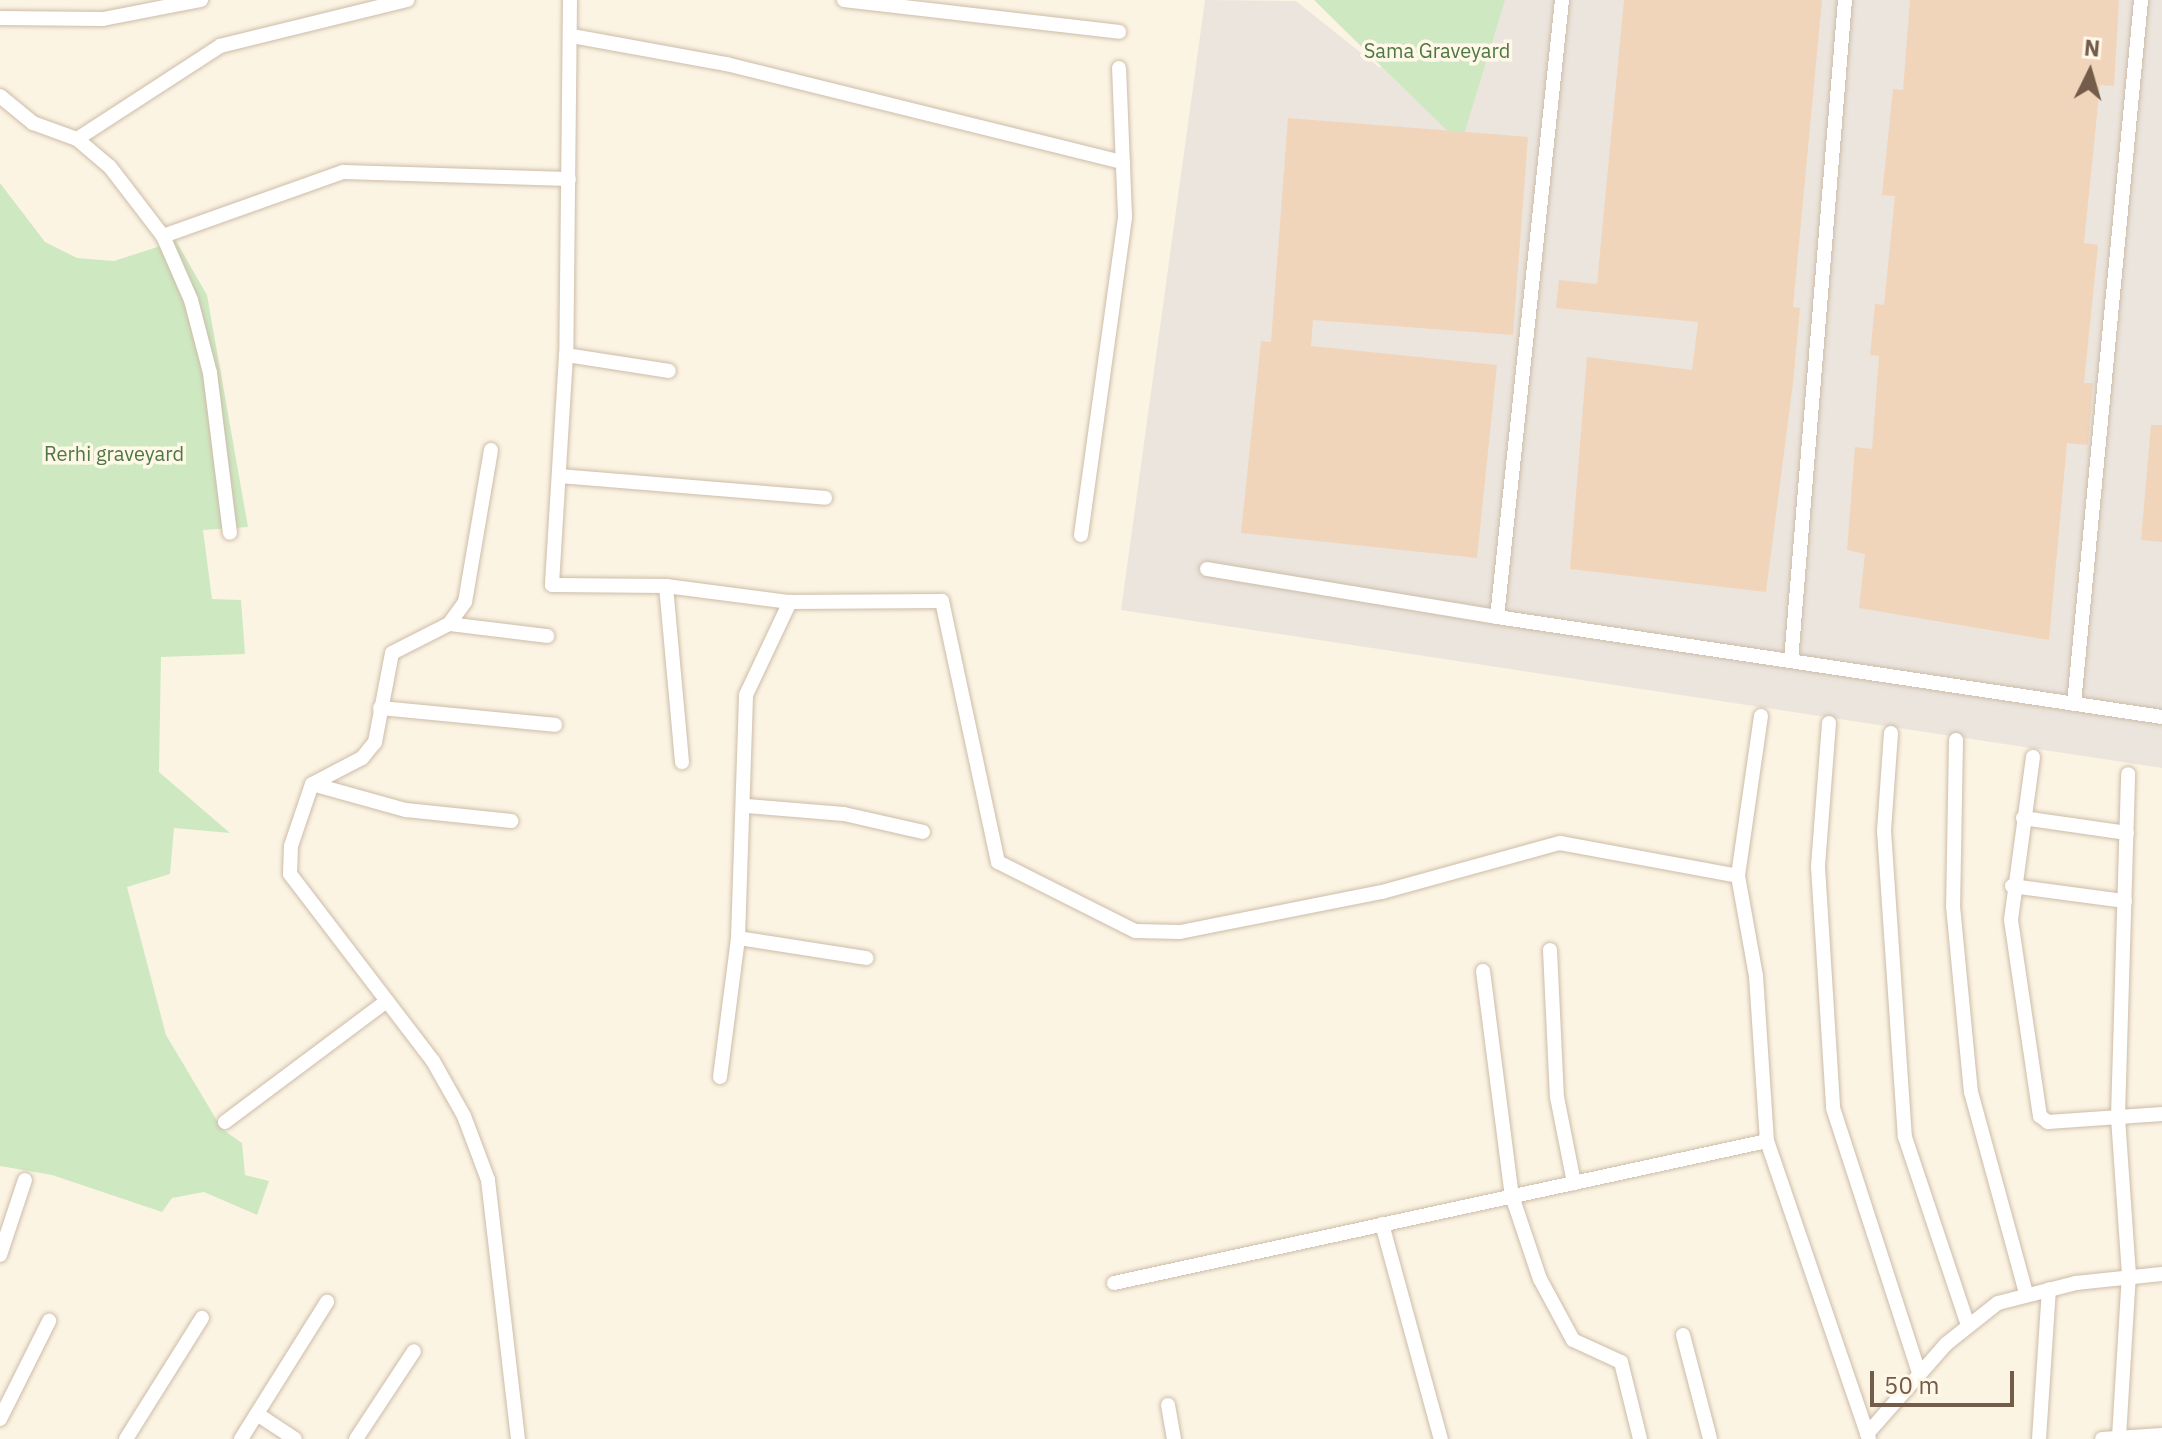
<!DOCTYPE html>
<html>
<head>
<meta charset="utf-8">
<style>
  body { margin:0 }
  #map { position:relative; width:2162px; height:1439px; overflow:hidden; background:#fcf4e3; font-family:"IBM Plex Sans",sans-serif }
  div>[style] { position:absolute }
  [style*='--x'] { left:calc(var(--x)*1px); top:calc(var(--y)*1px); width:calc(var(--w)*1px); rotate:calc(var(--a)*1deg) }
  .industrial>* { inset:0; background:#ebe5dd }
  .green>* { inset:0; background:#cee9c1 }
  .building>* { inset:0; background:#f1d5bb }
  .roads { filter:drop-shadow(0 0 2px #cdbca9) drop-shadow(0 0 2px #cdbca9) }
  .minor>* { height:14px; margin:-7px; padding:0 7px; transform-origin:7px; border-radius:7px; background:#fff }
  span { translate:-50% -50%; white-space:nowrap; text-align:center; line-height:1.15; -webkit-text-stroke:7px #fff8e8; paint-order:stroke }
  .park-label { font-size:20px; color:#4d7842 }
  .north { position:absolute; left:2050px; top:32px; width:80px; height:80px; -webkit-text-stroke:6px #fff8e8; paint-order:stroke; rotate:5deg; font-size:22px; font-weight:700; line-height:32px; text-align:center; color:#735c49 }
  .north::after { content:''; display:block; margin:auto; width:28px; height:36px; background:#735c49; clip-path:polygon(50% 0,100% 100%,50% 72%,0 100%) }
  .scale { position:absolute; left:1870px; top:1371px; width:144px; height:36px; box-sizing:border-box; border:4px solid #735c49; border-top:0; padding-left:10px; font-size:24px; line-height:28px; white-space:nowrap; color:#735c49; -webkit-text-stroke:6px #fff8e8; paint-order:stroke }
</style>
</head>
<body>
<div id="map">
  <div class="industrial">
    <i style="clip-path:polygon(1205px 0,1296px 1px,1380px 68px,1408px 0,2162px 0,2162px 768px,1121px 610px)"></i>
  </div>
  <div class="green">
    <i style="clip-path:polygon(1314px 0,1505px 0,1461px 144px,1381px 66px)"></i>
    <i style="clip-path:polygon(0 183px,45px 242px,77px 258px,114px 261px,176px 241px,207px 295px,248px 527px,203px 530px,212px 599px,241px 600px,245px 654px,161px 657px,159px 772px,230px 833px,174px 828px,170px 874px,127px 887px,166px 1035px,222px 1129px,242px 1143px,245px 1175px,269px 1181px,257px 1215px,204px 1192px,172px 1198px,162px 1212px,52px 1175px,0 1166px)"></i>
  </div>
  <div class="building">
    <i style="clip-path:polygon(1624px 0,1822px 0,1793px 307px,1800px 308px,1793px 383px,1766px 592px,1570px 569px,1587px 357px,1692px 370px,1698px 322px,1556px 308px,1559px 280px,1597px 284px)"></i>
    <i style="clip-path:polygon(1910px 0,2119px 0,2114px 86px,2100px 85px,2084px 243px,2098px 245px,2084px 383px,2093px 383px,2088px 445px,2067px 443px,2049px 640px,1859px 608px,1865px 554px,1847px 550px,1855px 447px,1872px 449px,1879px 356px,1870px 355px,1875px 304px,1884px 305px,1895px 196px,1882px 195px,1893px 89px,1903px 90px)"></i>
    <i style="clip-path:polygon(1288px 118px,1528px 137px,1513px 335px,1313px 320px,1311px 346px,1497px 365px,1477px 558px,1241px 533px,1261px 341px,1271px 342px)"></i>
    <i style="clip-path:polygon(2151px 425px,2162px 425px,2162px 542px,2141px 540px)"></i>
  </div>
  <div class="roads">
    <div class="minor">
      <i style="--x:570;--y:0;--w:355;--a:90.6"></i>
      <i style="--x:566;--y:355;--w:230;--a:93.5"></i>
      <i style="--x:552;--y:585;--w:114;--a:0.5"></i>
      <i style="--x:666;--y:586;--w:125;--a:7.4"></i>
      <i style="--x:790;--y:602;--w:152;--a:-0.4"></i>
      <i style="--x:942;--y:601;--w:267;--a:77.9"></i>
      <i style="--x:998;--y:862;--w:153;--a:26.7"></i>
      <i style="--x:1135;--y:931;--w:45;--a:1.3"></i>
      <i style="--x:1180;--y:932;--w:206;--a:-11.2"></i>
      <i style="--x:1382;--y:892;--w:185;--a:-15.4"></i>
      <i style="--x:1560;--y:843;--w:181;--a:10.5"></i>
      <i style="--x:844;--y:0;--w:277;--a:6.6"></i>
      <i style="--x:1562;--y:0;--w:620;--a:96.01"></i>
      <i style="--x:1497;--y:617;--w:672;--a:8.55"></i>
      <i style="--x:0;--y:18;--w:103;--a:0.6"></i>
      <i style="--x:103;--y:19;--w:100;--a:-11"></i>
      <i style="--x:572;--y:36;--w:157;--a:10.3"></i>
      <i style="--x:726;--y:64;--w:409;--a:13.9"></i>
      <i style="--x:0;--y:96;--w:43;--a:39.3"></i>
      <i style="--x:33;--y:123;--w:47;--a:20"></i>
      <i style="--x:77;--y:139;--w:43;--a:40.3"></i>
      <i style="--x:110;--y:167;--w:87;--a:52.5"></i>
      <i style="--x:163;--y:236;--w:70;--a:66.4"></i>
      <i style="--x:191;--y:300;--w:75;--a:75.4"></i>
      <i style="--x:210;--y:373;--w:161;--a:82.9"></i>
      <i style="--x:77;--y:139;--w:171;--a:-33"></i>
      <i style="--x:220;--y:46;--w:193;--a:-13.8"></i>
      <i style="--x:163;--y:236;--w:191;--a:-19.6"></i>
      <i style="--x:343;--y:172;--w:226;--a:1.8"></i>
      <i style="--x:566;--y:355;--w:104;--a:8.8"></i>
      <i style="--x:491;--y:450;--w:154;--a:99.7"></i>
      <i style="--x:465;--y:602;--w:27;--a:126"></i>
      <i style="--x:449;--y:624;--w:64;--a:153"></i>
      <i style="--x:392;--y:653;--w:91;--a:100.8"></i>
      <i style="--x:375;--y:742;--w:21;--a:129"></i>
      <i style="--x:362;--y:758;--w:56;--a:152.5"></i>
      <i style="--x:312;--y:784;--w:65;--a:108.7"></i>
      <i style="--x:291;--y:846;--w:28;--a:92"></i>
      <i style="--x:290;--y:874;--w:235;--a:52.6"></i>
      <i style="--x:433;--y:1061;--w:63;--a:60.6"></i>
      <i style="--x:464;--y:1116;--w:68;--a:69.4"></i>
      <i style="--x:488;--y:1180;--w:261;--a:83.4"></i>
      <i style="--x:560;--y:476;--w:266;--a:4.7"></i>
      <i style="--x:1081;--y:535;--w:322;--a:-82.1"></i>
      <i style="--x:1125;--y:216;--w:148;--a:-92.3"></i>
      <i style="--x:1207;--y:569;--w:294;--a:9.4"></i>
      <i style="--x:666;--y:586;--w:177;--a:84.8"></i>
      <i style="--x:449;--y:624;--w:99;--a:7"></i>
      <i style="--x:1791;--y:661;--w:663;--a:-85.33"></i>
      <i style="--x:2074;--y:704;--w:707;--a:-84.56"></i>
      <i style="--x:380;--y:708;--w:176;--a:5.5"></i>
      <i style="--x:1761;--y:716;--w:162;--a:98.2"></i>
      <i style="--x:1738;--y:876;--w:102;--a:79.8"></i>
      <i style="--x:1756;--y:976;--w:165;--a:86.2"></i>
      <i style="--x:1767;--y:1141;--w:315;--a:71.1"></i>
      <i style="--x:1829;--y:723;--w:144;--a:94.4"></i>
      <i style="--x:1818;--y:867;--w:241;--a:86.4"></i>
      <i style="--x:1833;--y:1108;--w:279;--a:72"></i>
      <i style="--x:1891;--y:733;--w:98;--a:94.1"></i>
      <i style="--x:1884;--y:831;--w:307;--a:86.1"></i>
      <i style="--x:1905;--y:1137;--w:198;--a:71.5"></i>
      <i style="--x:1956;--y:740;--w:166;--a:91"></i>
      <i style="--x:1953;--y:906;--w:187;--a:84.5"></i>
      <i style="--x:1971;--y:1092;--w:208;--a:74.7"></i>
      <i style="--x:2033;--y:757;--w:164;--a:97.7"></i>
      <i style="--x:2011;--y:920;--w:198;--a:81.6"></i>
      <i style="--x:2040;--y:1116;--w:10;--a:37"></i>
      <i style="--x:2048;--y:1122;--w:114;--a:-4"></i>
      <i style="--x:312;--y:784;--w:98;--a:15.5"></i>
      <i style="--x:406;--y:810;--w:106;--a:6"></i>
      <i style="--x:747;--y:806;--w:97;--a:4.7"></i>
      <i style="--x:844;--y:814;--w:81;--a:12.8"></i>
      <i style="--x:2023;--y:818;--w:105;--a:8.2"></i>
      <i style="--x:2012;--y:886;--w:114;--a:7.6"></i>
      <i style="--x:738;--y:938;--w:130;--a:8.9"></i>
      <i style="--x:1550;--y:950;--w:147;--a:87.3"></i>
      <i style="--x:1557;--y:1097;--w:88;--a:78.8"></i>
      <i style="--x:1483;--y:971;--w:227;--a:82.7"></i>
      <i style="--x:1512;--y:1196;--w:88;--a:71.4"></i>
      <i style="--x:1540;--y:1279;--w:69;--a:61.6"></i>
      <i style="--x:1573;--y:1340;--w:53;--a:24.6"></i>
      <i style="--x:1621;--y:1362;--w:79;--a:76.1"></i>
      <i style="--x:720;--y:1077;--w:140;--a:-82.6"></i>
      <i style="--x:738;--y:938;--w:243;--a:-88.1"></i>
      <i style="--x:746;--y:695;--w:103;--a:-64.7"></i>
      <i style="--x:225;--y:1122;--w:202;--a:-36.8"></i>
      <i style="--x:1382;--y:1224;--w:223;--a:74.7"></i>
      <i style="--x:0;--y:1255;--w:79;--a:-71.6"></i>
      <i style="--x:1114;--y:1283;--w:668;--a:-12.27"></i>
      <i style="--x:1683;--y:1335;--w:107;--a:75.4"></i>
      <i style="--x:1168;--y:1405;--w:35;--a:80"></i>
      <i style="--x:257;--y:1414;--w:45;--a:33.3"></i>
      <i style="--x:0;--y:1419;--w:110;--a:-63.4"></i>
      <i style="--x:1867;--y:1434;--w:120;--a:-48.7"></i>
      <i style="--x:1946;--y:1344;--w:66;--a:-38.3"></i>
      <i style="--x:1998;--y:1303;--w:81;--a:-14.4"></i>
      <i style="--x:2076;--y:1283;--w:86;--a:-6"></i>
      <i style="--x:2119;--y:1437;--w:162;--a:-86.5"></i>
      <i style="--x:2129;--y:1275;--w:159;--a:-94"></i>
      <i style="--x:2118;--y:1116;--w:342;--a:-88.3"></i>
      <i style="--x:126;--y:1439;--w:143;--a:-57.9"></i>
      <i style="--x:241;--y:1439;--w:162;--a:-57.9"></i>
      <i style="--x:356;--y:1439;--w:105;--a:-56.6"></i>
      <i style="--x:2039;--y:1439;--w:150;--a:-86.2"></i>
      <i style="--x:2102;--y:1439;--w:60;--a:-3.8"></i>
    </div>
  </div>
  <div class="park-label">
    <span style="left:1437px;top:50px">Sama Graveyard</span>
    <span style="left:114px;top:453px">Rerhi graveyard</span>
  </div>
  <div class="north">N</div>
  <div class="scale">50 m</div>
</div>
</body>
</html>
